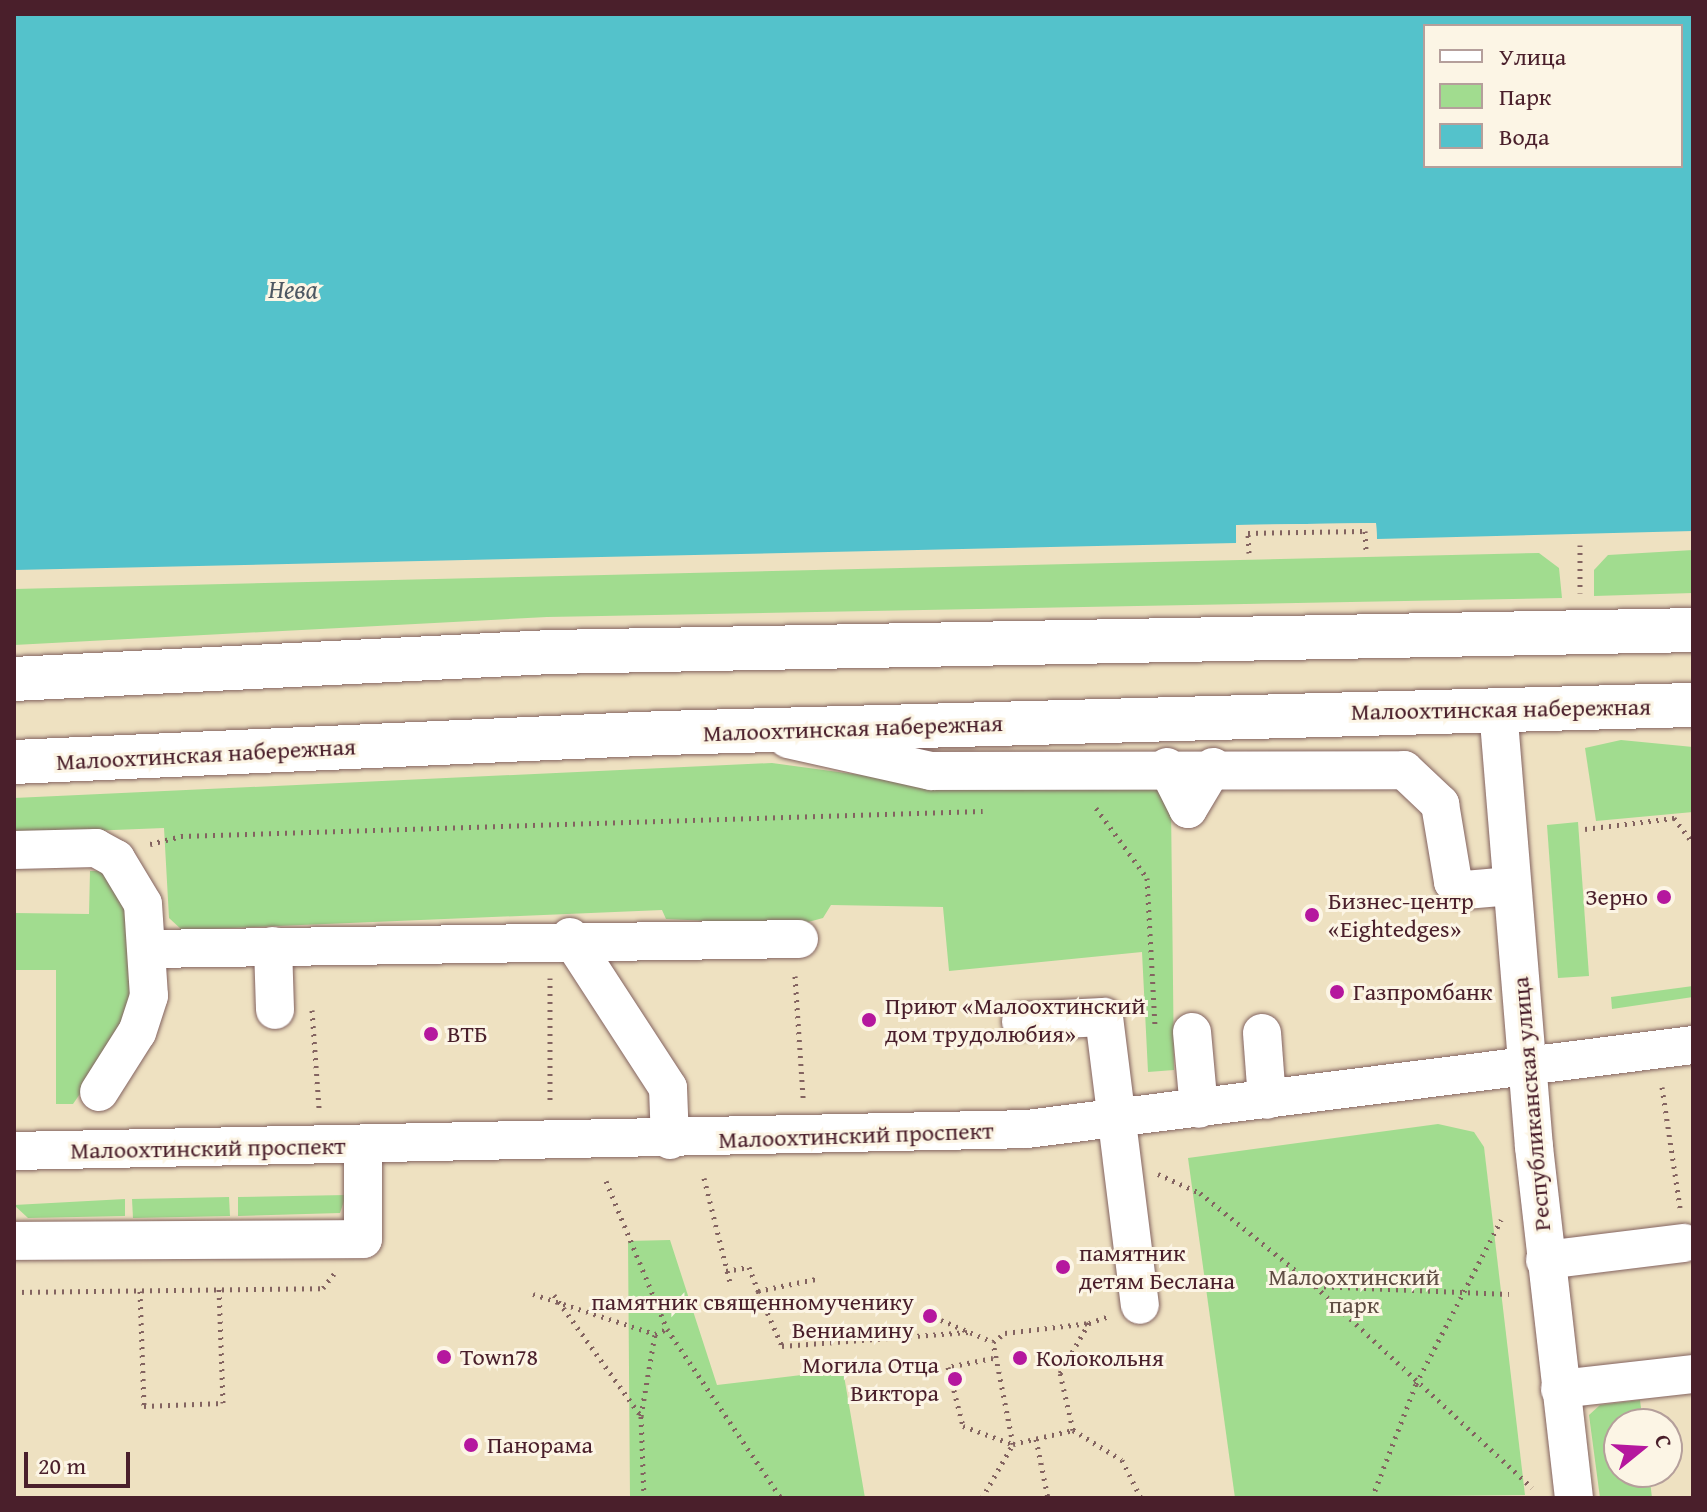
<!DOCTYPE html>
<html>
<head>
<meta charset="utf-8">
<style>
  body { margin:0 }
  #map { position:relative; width:1707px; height:1512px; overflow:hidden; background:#eee1c1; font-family:"Gentium Book Plus",serif }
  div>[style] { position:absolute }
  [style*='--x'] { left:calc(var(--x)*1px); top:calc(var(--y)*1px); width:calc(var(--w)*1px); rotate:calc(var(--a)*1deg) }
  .green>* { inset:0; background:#a1dc8f }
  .water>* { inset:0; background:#54c2cb }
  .pier>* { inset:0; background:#eee1c1 }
  .path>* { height:5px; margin-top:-2.5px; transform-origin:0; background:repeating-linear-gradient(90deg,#836360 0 2px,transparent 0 8px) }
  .roads { filter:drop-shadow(0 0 2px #836360) drop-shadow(0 0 2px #836360) }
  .minor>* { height:38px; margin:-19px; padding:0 19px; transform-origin:19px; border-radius:19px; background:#fff }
  .major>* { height:44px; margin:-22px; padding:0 22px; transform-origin:22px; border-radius:22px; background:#fff }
  .dots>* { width:22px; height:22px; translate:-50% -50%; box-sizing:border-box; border:4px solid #fcf5e5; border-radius:50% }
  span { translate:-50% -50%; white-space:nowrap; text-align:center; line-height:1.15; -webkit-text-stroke:6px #fcf5e5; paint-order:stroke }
  .street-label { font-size:24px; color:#4a1f2b }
  .poi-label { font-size:24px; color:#4a1f2b }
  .right { translate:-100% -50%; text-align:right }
  .left { translate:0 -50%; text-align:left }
  .park-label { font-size:24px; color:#604e44 }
  .water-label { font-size:26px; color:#4e5863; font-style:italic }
  .frame { position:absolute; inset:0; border:16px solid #4a1f2b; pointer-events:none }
  .legend { position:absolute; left:1423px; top:24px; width:260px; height:144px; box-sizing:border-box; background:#fcf5e5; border:2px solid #b59f9b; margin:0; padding:10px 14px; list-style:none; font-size:24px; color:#4a1f2b }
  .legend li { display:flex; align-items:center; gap:16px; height:40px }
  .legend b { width:40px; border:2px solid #b59f9b }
  .north { position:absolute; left:1603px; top:1408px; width:80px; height:80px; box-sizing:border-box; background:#fcf5e5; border:2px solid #b59f9b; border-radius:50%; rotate:72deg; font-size:22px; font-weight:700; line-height:32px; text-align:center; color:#4a1f2b }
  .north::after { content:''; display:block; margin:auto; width:28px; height:36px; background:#b5179e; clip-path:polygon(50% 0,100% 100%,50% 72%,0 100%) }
  .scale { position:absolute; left:24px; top:1452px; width:106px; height:36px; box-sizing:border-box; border:4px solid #4a1f2b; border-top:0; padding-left:10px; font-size:24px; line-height:28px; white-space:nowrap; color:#4a1f2b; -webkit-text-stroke:6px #fcf5e5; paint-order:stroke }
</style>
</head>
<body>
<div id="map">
  <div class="green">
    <i style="clip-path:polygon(1693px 550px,1693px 593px,1594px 596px,1594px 570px,1608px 555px)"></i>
    <i style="clip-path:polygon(1539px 553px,1559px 568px,1562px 598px,547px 617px,14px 645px,14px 589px)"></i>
    <i style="clip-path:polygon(1621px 740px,1693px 747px,1693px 812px,1596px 821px,1585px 748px)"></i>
    <i style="clip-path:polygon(772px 763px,934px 785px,1159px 778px,1171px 805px,1174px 1070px,1148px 1072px,1142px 952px,949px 971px,943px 907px,831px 905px,823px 918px,797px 925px,666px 919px,662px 910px,182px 930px,169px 918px,164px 828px,14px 834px,14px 798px)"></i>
    <i style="clip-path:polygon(1578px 822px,1589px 976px,1558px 978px,1547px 825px)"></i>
    <i style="clip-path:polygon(90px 871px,115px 871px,140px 942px,123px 1032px,73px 1104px,56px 1104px,56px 970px,15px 970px,14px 995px,14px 913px,89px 914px)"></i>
    <i style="clip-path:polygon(1693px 986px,1693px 997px,1612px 1009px,1611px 997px)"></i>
    <i style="clip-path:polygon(1438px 1124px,1474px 1132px,1484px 1147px,1525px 1495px,1235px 1498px,1188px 1158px)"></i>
    <i style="clip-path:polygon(346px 1195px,340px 1213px,238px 1216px,238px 1197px)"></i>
    <i style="clip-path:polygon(229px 1197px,230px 1216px,133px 1218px,132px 1199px)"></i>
    <i style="clip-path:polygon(125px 1199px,125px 1216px,28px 1218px,14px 1205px)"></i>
    <i style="clip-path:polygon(670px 1240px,717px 1385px,843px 1370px,865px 1498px,630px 1498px,628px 1241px)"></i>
    <i style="clip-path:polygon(1640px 1400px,1643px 1424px,1619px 1424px,1619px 1472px,1649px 1472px,1652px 1498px,1600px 1498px,1589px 1415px,1600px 1405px)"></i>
  </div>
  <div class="water">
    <i style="clip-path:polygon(evenodd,14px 14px,1693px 14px,1693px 531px,1377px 539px,1376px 523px,1237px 525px,1236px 543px,14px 570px,14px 14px,1425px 26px,1681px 26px,1681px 166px,1425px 166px,1425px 26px)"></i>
  </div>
  <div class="pier">
    <i style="clip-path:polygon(1376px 523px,1377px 539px,1372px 527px,1240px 529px,1236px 543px,1236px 525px)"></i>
  </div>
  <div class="path">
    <i style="--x:1580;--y:545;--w:48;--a:90"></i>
    <i style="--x:1249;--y:553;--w:20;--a:-93"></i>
    <i style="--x:1248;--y:533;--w:117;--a:-1"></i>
    <i style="--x:1365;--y:531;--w:20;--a:87"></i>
    <i style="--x:1096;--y:808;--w:87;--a:53.9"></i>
    <i style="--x:1147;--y:878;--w:147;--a:86.9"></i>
    <i style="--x:1585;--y:829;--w:90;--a:-7"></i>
    <i style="--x:1674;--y:818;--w:31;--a:53"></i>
    <i style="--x:150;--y:844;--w:32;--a:-14"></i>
    <i style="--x:181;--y:836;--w:802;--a:-1.79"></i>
    <i style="--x:795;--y:976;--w:122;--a:86.2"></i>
    <i style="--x:550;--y:978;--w:124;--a:90"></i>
    <i style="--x:312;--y:1010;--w:98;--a:85.9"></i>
    <i style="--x:1662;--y:1087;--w:122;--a:81.5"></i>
    <i style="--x:1158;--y:1174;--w:46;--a:24.3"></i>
    <i style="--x:1200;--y:1193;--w:148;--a:39"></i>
    <i style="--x:1315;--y:1286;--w:296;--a:42.9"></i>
    <i style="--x:704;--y:1178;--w:111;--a:76"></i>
    <i style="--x:606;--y:1181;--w:160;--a:67.6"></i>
    <i style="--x:667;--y:1329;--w:204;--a:56"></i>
    <i style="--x:726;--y:1271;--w:23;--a:-10"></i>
    <i style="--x:749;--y:1267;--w:26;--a:69"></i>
    <i style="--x:758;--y:1291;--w:59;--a:-11.7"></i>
    <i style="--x:1082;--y:1278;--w:22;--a:27"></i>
    <i style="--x:1316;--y:1286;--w:193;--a:2.4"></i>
    <i style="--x:140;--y:1291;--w:115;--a:88"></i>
    <i style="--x:144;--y:1406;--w:79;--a:-2.2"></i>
    <i style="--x:223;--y:1403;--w:114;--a:-92"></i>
    <i style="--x:758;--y:1291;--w:60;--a:66.4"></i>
    <i style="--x:782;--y:1346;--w:187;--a:-4.3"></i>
    <i style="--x:14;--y:1292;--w:309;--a:-0.7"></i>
    <i style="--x:323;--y:1288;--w:18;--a:-52"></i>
    <i style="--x:533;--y:1294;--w:128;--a:18.2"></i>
    <i style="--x:554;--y:1295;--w:149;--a:54.3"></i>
    <i style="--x:941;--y:1320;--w:56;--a:22.9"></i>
    <i style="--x:993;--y:1358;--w:46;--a:168.7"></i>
    <i style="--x:948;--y:1367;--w:61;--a:75.7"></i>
    <i style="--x:963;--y:1426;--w:52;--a:20.2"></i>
    <i style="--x:1073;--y:1430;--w:58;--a:-102.8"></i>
    <i style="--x:1060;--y:1373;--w:58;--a:-59.9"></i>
    <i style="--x:1089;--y:1323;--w:21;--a:-19"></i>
    <i style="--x:1036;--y:1439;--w:60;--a:78.5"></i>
    <i style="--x:1013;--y:1444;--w:104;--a:-101.1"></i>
    <i style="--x:993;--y:1342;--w:15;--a:-37"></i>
    <i style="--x:1005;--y:1333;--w:85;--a:-6.8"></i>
    <i style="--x:644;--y:1498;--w:82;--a:-92.1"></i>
    <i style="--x:641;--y:1416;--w:83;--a:-80.3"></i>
    <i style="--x:655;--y:1334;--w:13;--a:-23"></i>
    <i style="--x:982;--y:1498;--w:62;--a:-60.1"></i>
    <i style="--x:1013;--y:1444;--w:62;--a:-13.1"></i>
    <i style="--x:1073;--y:1430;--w:57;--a:31.5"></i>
    <i style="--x:1122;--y:1460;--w:42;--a:63.4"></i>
    <i style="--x:1372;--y:1498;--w:122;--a:-68.9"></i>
    <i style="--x:1416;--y:1384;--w:185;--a:-62.6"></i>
  </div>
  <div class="roads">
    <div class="minor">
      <i style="--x:1498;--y:709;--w:439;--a:85.3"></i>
      <i style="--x:1534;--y:1147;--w:353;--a:83.5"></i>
      <i style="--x:788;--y:739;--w:147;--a:12.6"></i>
      <i style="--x:931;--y:771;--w:473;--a:-0.1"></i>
      <i style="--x:1404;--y:770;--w:50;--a:43.4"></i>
      <i style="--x:1440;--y:804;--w:79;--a:80.5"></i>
      <i style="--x:1453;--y:882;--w:14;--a:34"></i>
      <i style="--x:1465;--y:890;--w:46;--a:-5"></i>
      <i style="--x:1167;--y:767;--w:47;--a:63.4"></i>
      <i style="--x:1188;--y:809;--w:49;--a:-59.2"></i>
      <i style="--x:14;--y:850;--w:82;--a:-1.4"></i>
      <i style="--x:96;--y:848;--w:23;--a:29"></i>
      <i style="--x:116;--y:859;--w:52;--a:59"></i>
      <i style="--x:143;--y:904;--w:92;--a:86.3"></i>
      <i style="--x:149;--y:996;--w:38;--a:108"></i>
      <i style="--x:137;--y:1032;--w:71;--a:122.3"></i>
      <i style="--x:570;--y:937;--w:180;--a:57"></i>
      <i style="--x:668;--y:1088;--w:52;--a:87.8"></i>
      <i style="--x:273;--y:946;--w:64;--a:88.2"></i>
      <i style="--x:149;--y:949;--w:650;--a:-0.88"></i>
      <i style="--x:1021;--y:1021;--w:83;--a:-2.8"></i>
      <i style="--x:1104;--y:1017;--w:290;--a:82.9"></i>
      <i style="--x:1192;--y:1032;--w:77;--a:84.8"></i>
      <i style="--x:1262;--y:1033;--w:67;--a:85.7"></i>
      <i style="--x:14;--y:1151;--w:1013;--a:-1.24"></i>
      <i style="--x:1027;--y:1129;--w:671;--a:-7.19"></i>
      <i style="--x:14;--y:1241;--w:349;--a:-0.3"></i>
      <i style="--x:363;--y:1239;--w:93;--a:-90"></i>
      <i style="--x:1545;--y:1260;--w:140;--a:-7"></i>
      <i style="--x:1560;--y:1389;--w:134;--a:-6.4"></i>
    </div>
    <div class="major">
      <i style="--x:14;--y:679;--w:538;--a:-2.88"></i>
      <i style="--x:551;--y:652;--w:1142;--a:-1.1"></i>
      <i style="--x:14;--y:762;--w:650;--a:-2.56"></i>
      <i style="--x:663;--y:733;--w:1030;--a:-1.56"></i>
    </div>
  </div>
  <div class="dots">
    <i style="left:1664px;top:897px;background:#b5179e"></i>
    <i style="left:1312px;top:915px;background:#b5179e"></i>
    <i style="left:1337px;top:992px;background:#b5179e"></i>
    <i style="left:869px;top:1020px;background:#b5179e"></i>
    <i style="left:431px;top:1034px;background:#b5179e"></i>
    <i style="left:1063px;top:1267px;background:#b5179e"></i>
    <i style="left:930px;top:1316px;background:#b5179e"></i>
    <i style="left:444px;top:1357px;background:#b5179e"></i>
    <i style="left:1020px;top:1358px;background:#b5179e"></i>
    <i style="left:955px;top:1379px;background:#b5179e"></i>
    <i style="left:471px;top:1445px;background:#b5179e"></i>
  </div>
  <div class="street-label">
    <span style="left:1501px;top:709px;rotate:-1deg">Малоохтинская набережная</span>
    <span style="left:853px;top:728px;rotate:-2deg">Малоохтинская набережная</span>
    <span style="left:206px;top:754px;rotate:-3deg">Малоохтинская набережная</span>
    <span style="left:1531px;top:1104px;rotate:-95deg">Республиканская улица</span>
    <span style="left:856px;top:1135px;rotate:-2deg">Малоохтинский проспект</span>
    <span style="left:208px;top:1148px;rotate:-1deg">Малоохтинский проспект</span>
  </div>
  <div class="poi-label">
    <span class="right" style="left:1648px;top:897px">Зерно</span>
    <span class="left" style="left:1328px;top:915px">Бизнес-центр<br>«Eightedges»</span>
    <span class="left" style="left:1353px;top:992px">Газпромбанк</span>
    <span class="left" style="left:885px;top:1020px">Приют «Малоохтинский<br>дом трудолюбия»</span>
    <span class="left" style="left:447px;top:1034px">ВТБ</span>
    <span class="left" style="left:1079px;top:1267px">памятник<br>детям Беслана</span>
    <span class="right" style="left:914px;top:1316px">памятник священномученику<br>Вениамину</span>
    <span class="left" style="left:460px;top:1357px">Town78</span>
    <span class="left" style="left:1036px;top:1358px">Колокольня</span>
    <span class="right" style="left:939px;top:1379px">Могила Отца<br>Виктора</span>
    <span class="left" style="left:487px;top:1445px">Панорама</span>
  </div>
  <div class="park-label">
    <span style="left:1354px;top:1291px">Малоохтинский<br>парк</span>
  </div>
  <div class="water-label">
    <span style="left:293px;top:289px">Нева</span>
  </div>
  <div class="frame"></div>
  <ul class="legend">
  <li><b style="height:10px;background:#fff"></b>Улица</li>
  <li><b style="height:22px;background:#a1dc8f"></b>Парк</li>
  <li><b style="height:22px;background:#54c2cb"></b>Вода</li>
  </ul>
  <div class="north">С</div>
  <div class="scale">20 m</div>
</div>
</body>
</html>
